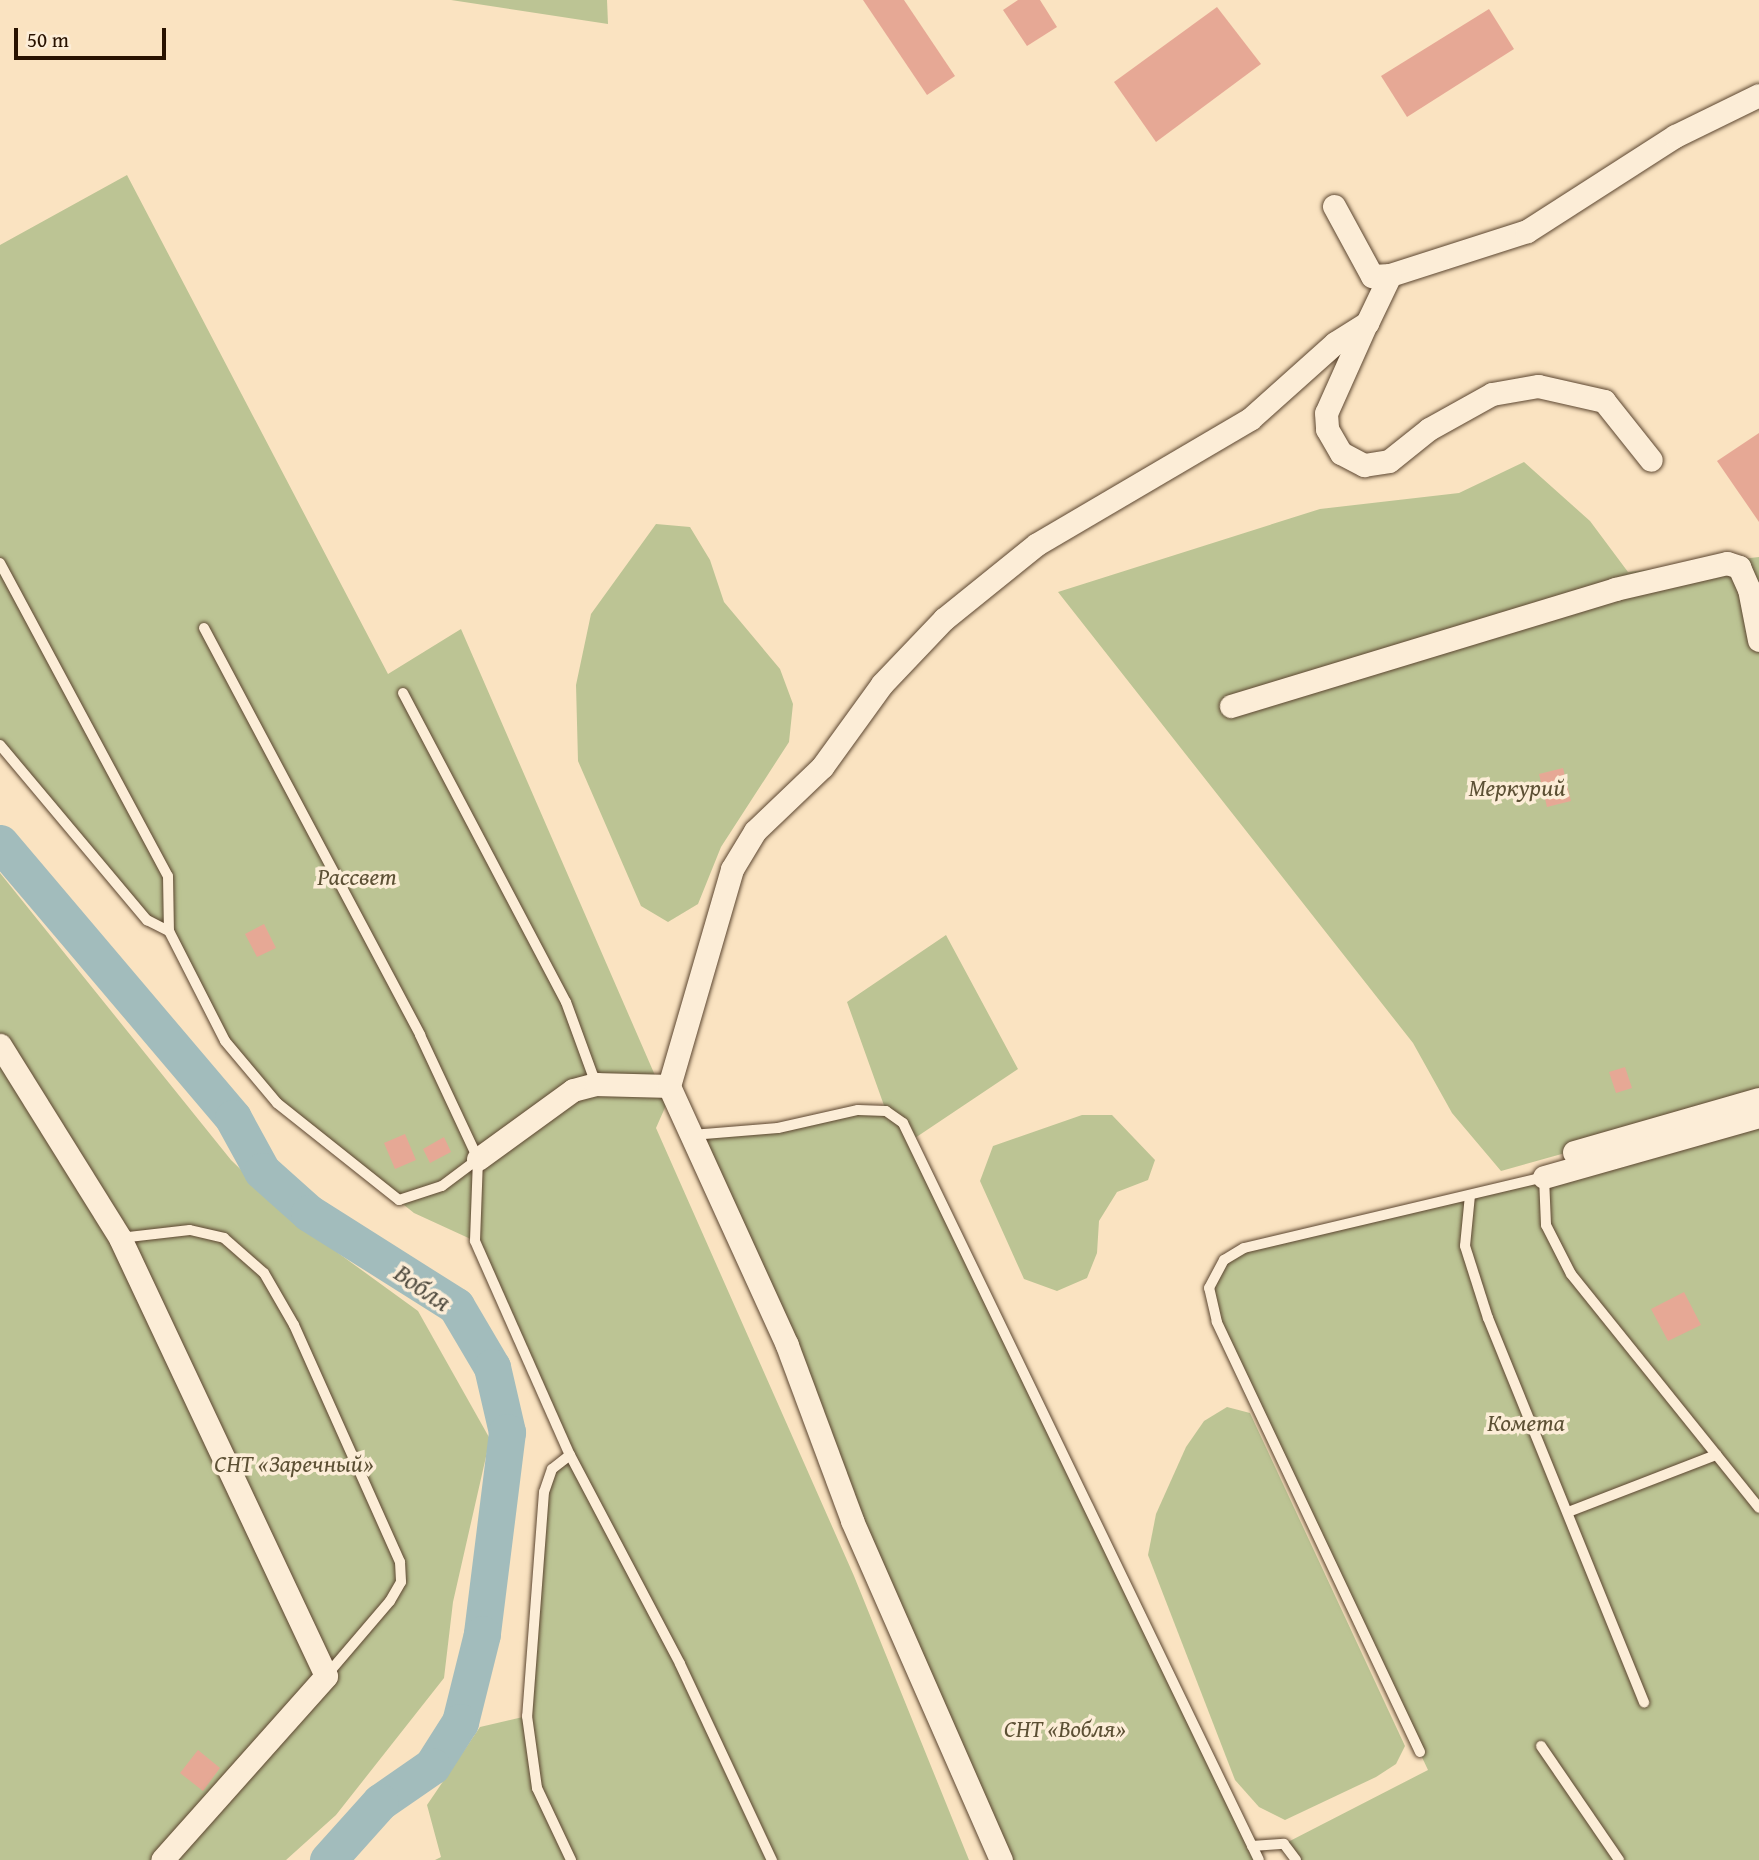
<!DOCTYPE html>
<html>
<head>
<meta charset="utf-8">
<style>
  body { margin:0 }
  #map { position:relative; width:1759px; height:1860px; overflow:hidden; background:#fae3c1; font-family:"Gentium Book Plus",serif }
  div>[style] { position:absolute }
  [style*='--x'] { left:calc(var(--x)*1px); top:calc(var(--y)*1px); width:calc(var(--w)*1px); rotate:calc(var(--a)*1deg) }
  .green>* { inset:0; background:#bcc494 }
  .river>* { height:37px; margin:-18.5px; padding:0 18.5px; transform-origin:18.5px; border-radius:18.5px; background:#a2bcbc }
  .building>* { inset:0; background:#e6a895 }
  .roads { filter:drop-shadow(0 0 2px #5c4630) drop-shadow(0 0 2px #5c4630) }
  .service>* { height:10px; margin:-5px; padding:0 5px; transform-origin:5px; border-radius:5px; background:#fcedd7 }
  .minor>* { height:23px; margin:-11.5px; padding:0 11.5px; transform-origin:11.5px; border-radius:11.5px; background:#fcedd7 }
  span { translate:-50% -50%; white-space:nowrap; text-align:center; line-height:1.15; -webkit-text-stroke:7px #fcedd7; paint-order:stroke }
  .park-label { font-size:24px; color:#5c5034; font-style:italic }
  .water-label { font-size:26px; color:#534e42; font-style:italic }
  .scale { position:absolute; left:14px; top:28px; width:152px; height:32px; box-sizing:border-box; border:4px solid #281200; border-top:0; padding-left:9px; font-size:21px; line-height:24px; white-space:nowrap; color:#281200; -webkit-text-stroke:5px #fcedd7; paint-order:stroke }
</style>
</head>
<body>
<div id="map">
  <div class="green">
    <i style="clip-path:polygon(451px 0,607px 0,608px 24px)"></i>
    <i style="clip-path:polygon(127px 175px,388px 674px,461px 629px,667px 1103px,656px 1128px,854px 1576px,969px 1860px,435px 1860px,441px 1857px,427px 1805px,480px 1727px,527px 1716px,544px 1492px,552px 1469px,570px 1455px,475px 1241px,414px 1213px,277px 1103px,225px 1041px,169px 931px,147px 920px,0 745px,0 245px)"></i>
    <i style="clip-path:polygon(1524px 462px,1590px 521px,1628px 572px,1759px 557px,1759px 1099px,1501px 1171px,1452px 1113px,1413px 1043px,1058px 592px,1320px 509px,1459px 493px)"></i>
    <i style="clip-path:polygon(656px 524px,690px 527px,710px 560px,724px 602px,780px 669px,793px 704px,789px 742px,721px 847px,698px 904px,668px 922px,641px 906px,578px 761px,576px 685px,591px 614px)"></i>
    <i style="clip-path:polygon(0 873px,231px 1160px,294px 1221px,418px 1311px,490px 1439px,453px 1602px,444px 1678px,336px 1815px,286px 1860px,0 1860px)"></i>
    <i style="clip-path:polygon(946px 935px,1018px 1069px,915px 1138px,1259px 1860px,1001px 1860px,692px 1135px,886px 1111px,847px 1002px)"></i>
    <i style="clip-path:polygon(1082px 1115px,1112px 1115px,1155px 1160px,1148px 1180px,1117px 1192px,1099px 1221px,1097px 1253px,1087px 1278px,1057px 1291px,1024px 1279px,980px 1181px,993px 1146px)"></i>
    <i style="clip-path:polygon(1759px 1116px,1759px 1860px,1296px 1860px,1284px 1844px,1428px 1770px,1217px 1322px,1209px 1288px,1224px 1260px,1244px 1248px,1501px 1188px)"></i>
    <i style="clip-path:polygon(1227px 1407px,1250px 1413px,1405px 1746px,1396px 1764px,1376px 1777px,1285px 1820px,1259px 1807px,1235px 1780px,1148px 1555px,1156px 1514px,1186px 1447px,1204px 1421px)"></i>
  </div>
  <div class="river">
    <i style="--x:0;--y:843;--w:360;--a:49.7"></i>
    <i style="--x:233;--y:1118;--w:60;--a:61.3"></i>
    <i style="--x:262;--y:1171;--w:63;--a:41.8"></i>
    <i style="--x:309;--y:1213;--w:174;--a:32.3"></i>
    <i style="--x:456;--y:1306;--w:71;--a:59.5"></i>
    <i style="--x:492;--y:1367;--w:67;--a:77"></i>
    <i style="--x:507;--y:1432;--w:204;--a:97.1"></i>
    <i style="--x:482;--y:1634;--w:91;--a:104"></i>
    <i style="--x:460;--y:1722;--w:52;--a:122.5"></i>
    <i style="--x:432;--y:1766;--w:63;--a:145.3"></i>
    <i style="--x:380;--y:1802;--w:78;--a:131.9"></i>
  </div>
  <div class="building">
    <i style="clip-path:polygon(863px 0,904px 0,955px 76px,927px 95px)"></i>
    <i style="clip-path:polygon(1018px 0,1040px 0,1057px 27px,1027px 46px,1003px 10px)"></i>
    <i style="clip-path:polygon(1217px 7px,1261px 64px,1156px 142px,1114px 82px)"></i>
    <i style="clip-path:polygon(1489px 9px,1514px 49px,1407px 117px,1381px 76px)"></i>
    <i style="clip-path:polygon(1759px 433px,1759px 522px,1717px 461px)"></i>
    <i style="clip-path:polygon(1563px 768px,1571px 801px,1547px 807px,1539px 774px)"></i>
    <i style="clip-path:polygon(264px 924px,276px 948px,257px 957px,245px 934px)"></i>
    <i style="clip-path:polygon(1625px 1067px,1632px 1088px,1616px 1093px,1609px 1072px)"></i>
    <i style="clip-path:polygon(405px 1134px,416px 1160px,395px 1169px,384px 1143px)"></i>
    <i style="clip-path:polygon(444px 1137px,451px 1152px,430px 1163px,423px 1149px)"></i>
    <i style="clip-path:polygon(1684px 1292px,1701px 1325px,1668px 1341px,1651px 1309px)"></i>
    <i style="clip-path:polygon(198px 1750px,220px 1768px,203px 1791px,180px 1773px)"></i>
  </div>
  <div class="roads">
    <div class="service">
      <i style="--x:0;--y:563;--w:355;--a:61.8"></i>
      <i style="--x:168;--y:876;--w:55;--a:89"></i>
      <i style="--x:169;--y:931;--w:123;--a:63"></i>
      <i style="--x:225;--y:1041;--w:81;--a:50"></i>
      <i style="--x:277;--y:1103;--w:156;--a:38.5"></i>
      <i style="--x:399;--y:1200;--w:45;--a:-18"></i>
      <i style="--x:442;--y:1186;--w:45;--a:-36.9"></i>
      <i style="--x:204;--y:628;--w:461;--a:62"></i>
      <i style="--x:420;--y:1035;--w:137;--a:64.9"></i>
      <i style="--x:478;--y:1159;--w:82;--a:92.1"></i>
      <i style="--x:475;--y:1241;--w:234;--a:66.1"></i>
      <i style="--x:570;--y:1455;--w:236;--a:62.2"></i>
      <i style="--x:680;--y:1664;--w:217;--a:64.9"></i>
      <i style="--x:403;--y:693;--w:349;--a:62.2"></i>
      <i style="--x:566;--y:1002;--w:87;--a:69.9"></i>
      <i style="--x:0;--y:745;--w:229;--a:50"></i>
      <i style="--x:147;--y:920;--w:25;--a:27"></i>
      <i style="--x:692;--y:1135;--w:86;--a:-4.7"></i>
      <i style="--x:778;--y:1128;--w:82;--a:-12.7"></i>
      <i style="--x:858;--y:1110;--w:28;--a:2"></i>
      <i style="--x:886;--y:1111;--w:21;--a:35"></i>
      <i style="--x:903;--y:1123;--w:818;--a:64.22"></i>
      <i style="--x:1470;--y:1195;--w:51;--a:95.6"></i>
      <i style="--x:1465;--y:1246;--w:76;--a:72.3"></i>
      <i style="--x:1488;--y:1318;--w:415;--a:67.9"></i>
      <i style="--x:120;--y:1238;--w:70;--a:-6.5"></i>
      <i style="--x:190;--y:1230;--w:35;--a:13"></i>
      <i style="--x:224;--y:1238;--w:53;--a:41.2"></i>
      <i style="--x:264;--y:1273;--w:60;--a:60"></i>
      <i style="--x:294;--y:1325;--w:260;--a:65.9"></i>
      <i style="--x:400;--y:1562;--w:20;--a:87"></i>
      <i style="--x:401;--y:1582;--w:22;--a:120"></i>
      <i style="--x:390;--y:1601;--w:99;--a:130.5"></i>
      <i style="--x:570;--y:1455;--w:23;--a:142"></i>
      <i style="--x:552;--y:1469;--w:24;--a:109"></i>
      <i style="--x:544;--y:1492;--w:225;--a:94.3"></i>
      <i style="--x:527;--y:1716;--w:73;--a:82.1"></i>
      <i style="--x:537;--y:1788;--w:80;--a:64.7"></i>
      <i style="--x:1568;--y:1512;--w:159;--a:-21.1"></i>
      <i style="--x:1541;--y:1746;--w:138;--a:55.6"></i>
      <i style="--x:1420;--y:1752;--w:476;--a:-115.3"></i>
      <i style="--x:1217;--y:1322;--w:35;--a:-103"></i>
      <i style="--x:1209;--y:1288;--w:32;--a:-62"></i>
      <i style="--x:1224;--y:1260;--w:23;--a:-31"></i>
      <i style="--x:1244;--y:1248;--w:308;--a:-13.3"></i>
      <i style="--x:1544;--y:1177;--w:48;--a:87.6"></i>
      <i style="--x:1546;--y:1225;--w:55;--a:63"></i>
      <i style="--x:1571;--y:1274;--w:300;--a:51.2"></i>
      <i style="--x:1252;--y:1846;--w:32;--a:-4"></i>
      <i style="--x:1284;--y:1844;--w:20;--a:53"></i>
    </div>
    <div class="minor">
      <i style="--x:1334;--y:206;--w:80;--a:61.5"></i>
      <i style="--x:1372;--y:276;--w:18;--a:-3"></i>
      <i style="--x:1390;--y:275;--w:144;--a:-17.8"></i>
      <i style="--x:1527;--y:231;--w:176;--a:-32.7"></i>
      <i style="--x:1675;--y:136;--w:93;--a:-26"></i>
      <i style="--x:1365;--y:326;--w:95;--a:114.1"></i>
      <i style="--x:1326;--y:413;--w:16;--a:86"></i>
      <i style="--x:1327;--y:429;--w:28;--a:60"></i>
      <i style="--x:1341;--y:453;--w:26;--a:28"></i>
      <i style="--x:1364;--y:465;--w:25;--a:-9"></i>
      <i style="--x:1389;--y:461;--w:51;--a:-38.7"></i>
      <i style="--x:1429;--y:429;--w:72;--a:-29.1"></i>
      <i style="--x:1492;--y:394;--w:47;--a:-9.9"></i>
      <i style="--x:1538;--y:386;--w:68;--a:12.8"></i>
      <i style="--x:1604;--y:401;--w:75;--a:51.5"></i>
      <i style="--x:1231;--y:706;--w:401;--a:-16.9"></i>
      <i style="--x:1615;--y:589;--w:115;--a:-13.1"></i>
      <i style="--x:1727;--y:563;--w:13;--a:18"></i>
      <i style="--x:1739;--y:567;--w:24;--a:66"></i>
      <i style="--x:1749;--y:589;--w:52;--a:78.9"></i>
      <i style="--x:0;--y:1045;--w:227;--a:58.1"></i>
      <i style="--x:120;--y:1238;--w:484;--a:64.8"></i>
      <i style="--x:326;--y:1676;--w:246;--a:131.7"></i>
      <i style="--x:1574;--y:1152;--w:192;--a:-16"></i>
      <i style="--x:478;--y:1159;--w:117;--a:-36"></i>
      <i style="--x:573;--y:1090;--w:24;--a:-15"></i>
      <i style="--x:596;--y:1084;--w:73;--a:1.6"></i>
      <i style="--x:1544;--y:1177;--w:223;--a:-15.8"></i>
      <i style="--x:1001;--y:1860;--w:371;--a:-113.7"></i>
      <i style="--x:852;--y:1520;--w:187;--a:-110.4"></i>
      <i style="--x:787;--y:1345;--w:285;--a:-114.5"></i>
      <i style="--x:669;--y:1086;--w:226;--a:-73.8"></i>
      <i style="--x:732;--y:869;--w:44;--a:-58.8"></i>
      <i style="--x:755;--y:831;--w:93;--a:-43.7"></i>
      <i style="--x:822;--y:767;--w:102;--a:-54.1"></i>
      <i style="--x:882;--y:684;--w:90;--a:-46.4"></i>
      <i style="--x:944;--y:619;--w:119;--a:-38.9"></i>
      <i style="--x:1037;--y:544;--w:247;--a:-30.4"></i>
      <i style="--x:1250;--y:419;--w:114;--a:-41.8"></i>
      <i style="--x:1335;--y:343;--w:38;--a:-32"></i>
      <i style="--x:1367;--y:323;--w:53;--a:-64.4"></i>
    </div>
  </div>
  <div class="park-label">
    <span style="left:1517px;top:788px">Меркурий</span>
    <span style="left:357px;top:877px">Рассвет</span>
    <span style="left:1526px;top:1423px">Комета</span>
    <span style="left:294px;top:1464px">СНТ «Заречный»</span>
    <span style="left:1065px;top:1729px">СНТ «Вобля»</span>
  </div>
  <div class="water-label">
    <span style="left:423px;top:1287px;rotate:34deg">Вобля</span>
  </div>
  <div class="scale">50 m</div>
</div>
</body>
</html>
